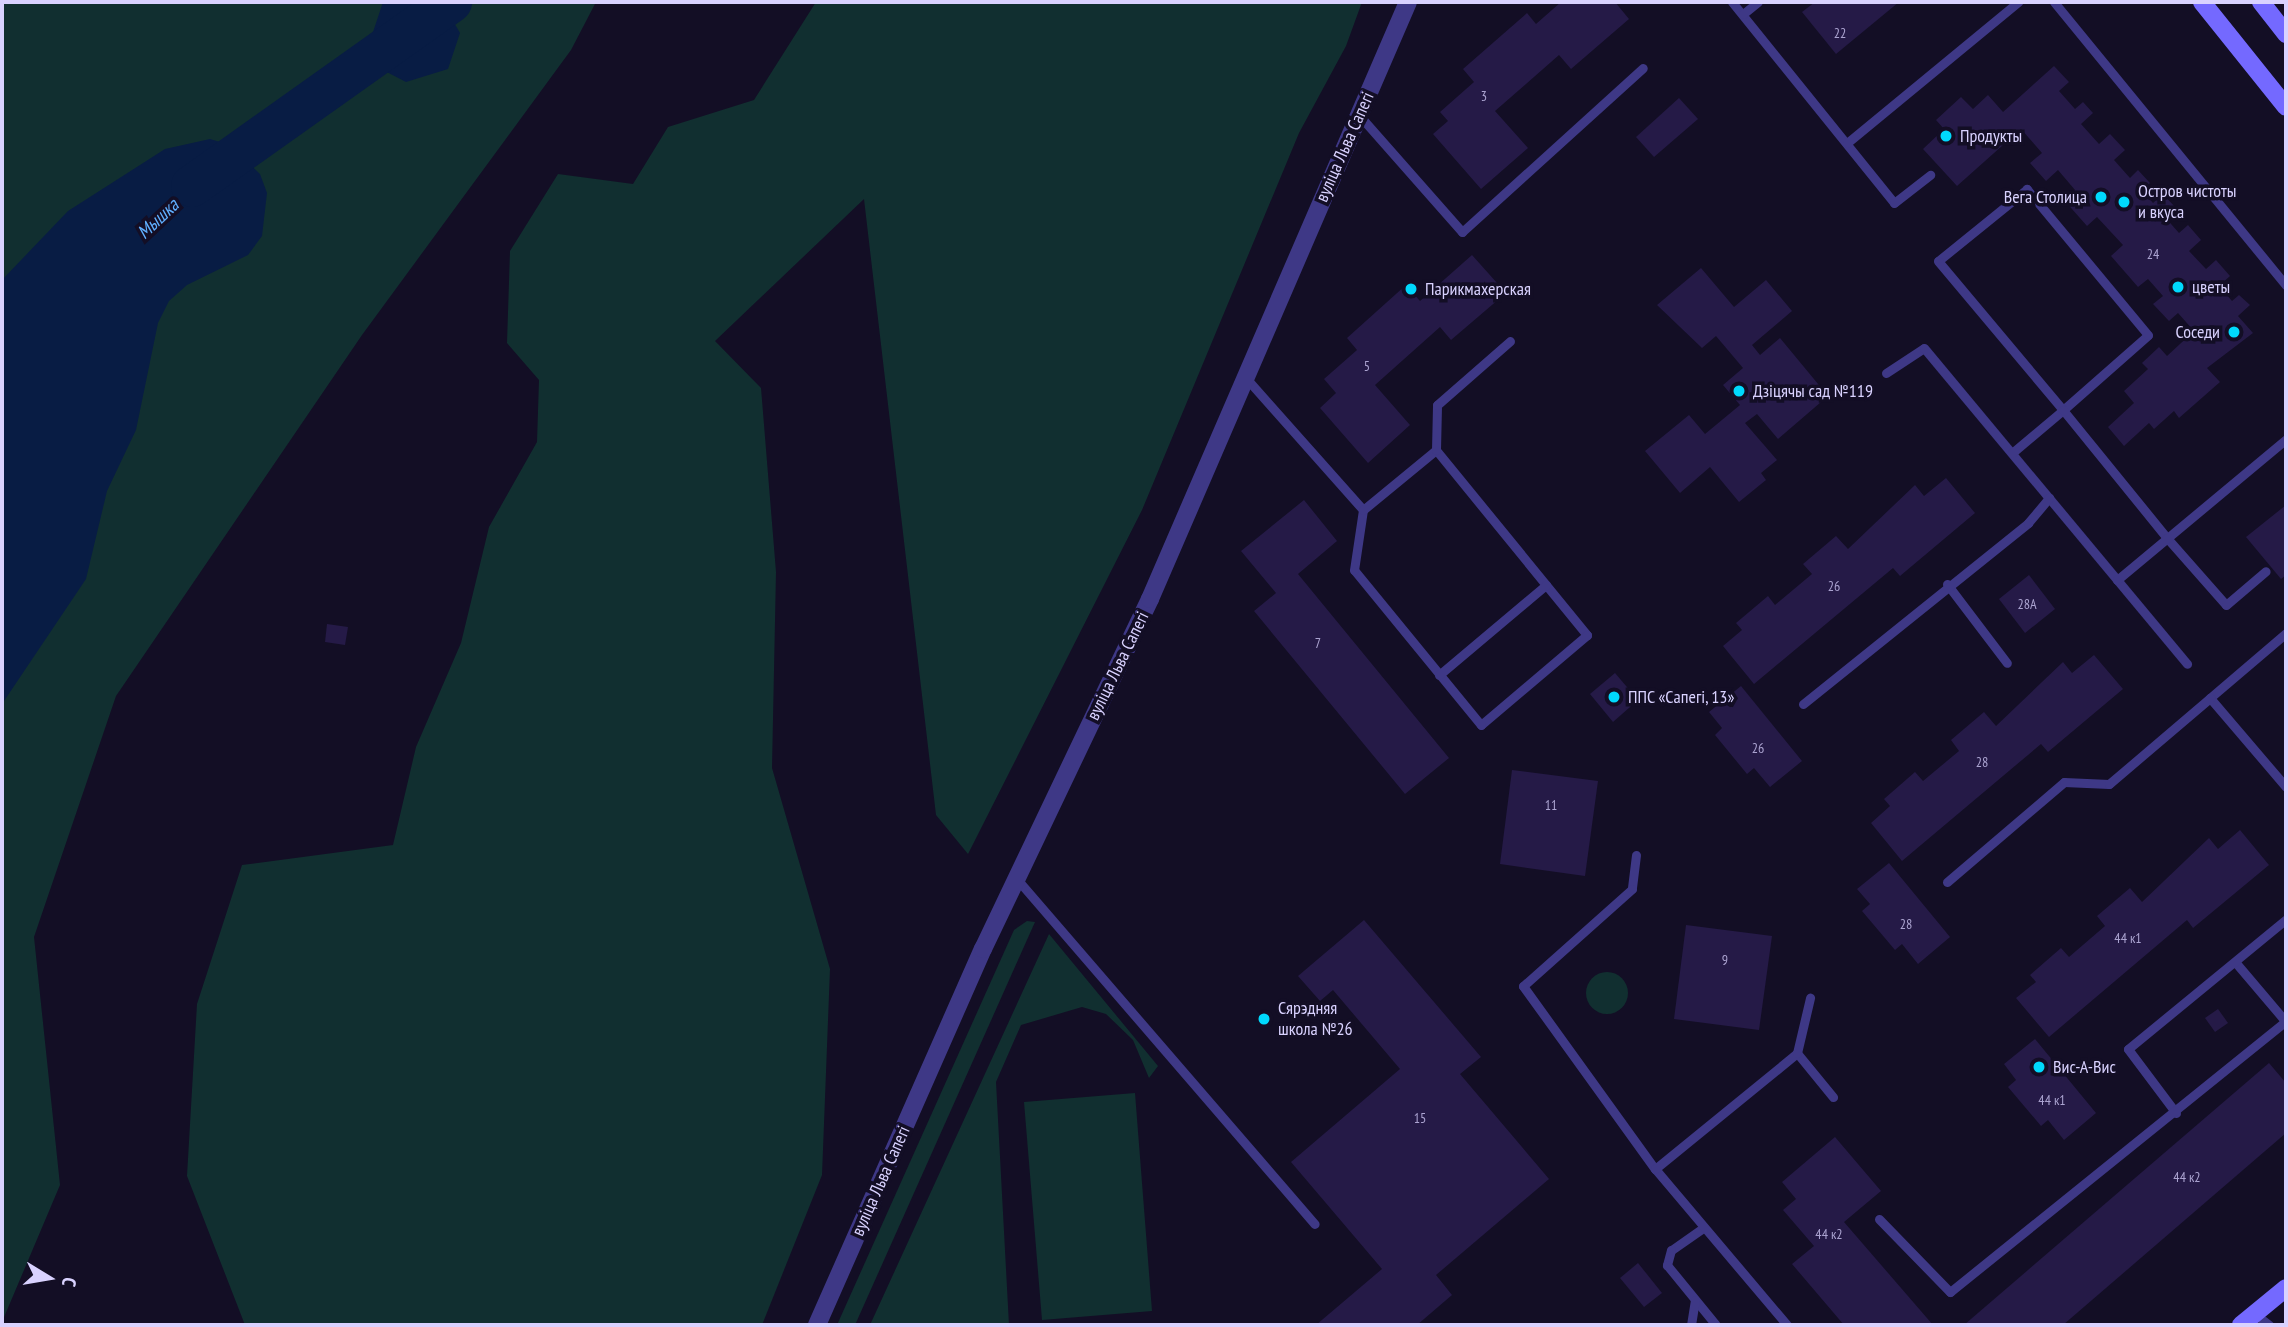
<!DOCTYPE html>
<html>
<head>
<meta charset="utf-8">
<style>
  body { margin:0 }
  #map { position:relative; width:2288px; height:1327px; overflow:hidden; background:#130e25; font-family:"PT Sans Narrow",sans-serif }
  div>[style] { position:absolute }
  [style*='--x'] { left:calc(var(--x)*1px); top:calc(var(--y)*1px); width:calc(var(--w)*1px); rotate:calc(var(--a)*1deg) }
  .green>* { inset:0; background:#112f30 }
  .round { border-radius:50% }
  .water>* { inset:0; background:#081c44 }
  .river>* { height:42px; margin:-21px; padding:0 21px; transform-origin:21px; border-radius:21px; background:#081c44 }
  .building>* { inset:0; background:#251a47 }
  .service>* { height:9px; margin:-4.5px; padding:0 4.5px; transform-origin:4.5px; border-radius:4.5px; background:#3e3886 }
  .minor>* { height:18px; margin:-9px; padding:0 9px; transform-origin:9px; border-radius:9px; background:#3e3886 }
  .secondary>* { height:18px; margin:-9px; padding:0 9px; transform-origin:9px; border-radius:9px; background:#7469ff }
  .dots>* { width:19px; height:19px; translate:-50% -50%; box-sizing:border-box; border:4px solid #130e25; border-radius:50% }
  span { translate:-50% -50%; white-space:nowrap; text-align:center; line-height:1.15; -webkit-text-stroke:7px #130e25; paint-order:stroke }
  .number-label { font-size:14px; color:#aca4d1 }
  .number-label span { -webkit-text-stroke-width:0 }
  .poi-label { font-size:18px; color:#d9d2ff }
  .left { translate:0 -50%; text-align:left }
  .right { translate:-100% -50%; text-align:right }
  .street-label { font-size:18px; color:#d9d2ff }
  .water-label { font-size:19px; color:#60afff; font-style:italic }
  .frame { position:absolute; inset:0; border:4px solid #d9d2ff; pointer-events:none }
  .north { position:absolute; left:14px; top:1243px; width:70px; height:70px; -webkit-text-stroke:5px #130e25; paint-order:stroke; rotate:101deg; font-size:19px; font-weight:700; line-height:28px; text-align:center; color:#d9d2ff }
  .north::after { content:''; display:block; margin:auto; width:24px; height:32px; background:#d9d2ff; clip-path:polygon(50% 0,100% 100%,50% 72%,0 100%) }
</style>
</head>
<body>
<div id="map">
  <div class="green">
    <i style="clip-path:polygon(2px 2px,596px 2px,571px 50px,362px 335px,116px 696px,34px 937px,60px 1185px,2px 1322px)"></i>
    <i style="clip-path:polygon(816px 2px,1362px 2px,1346px 46px,1299px 133px,1142px 510px,968px 854px,936px 815px,864px 199px,715px 341px,761px 388px,776px 572px,772px 768px,830px 969px,822px 1175px,762px 1325px,245px 1325px,187px 1176px,197px 1004px,242px 865px,393px 845px,416px 747px,461px 643px,489px 527px,537px 442px,539px 380px,507px 343px,510px 251px,558px 174px,633px 184px,668px 127px,754px 100px)"></i>
    <i style="clip-path:polygon(1027px 921px,1035px 922px,855px 1325px,837px 1325px,1014px 930px)"></i>
    <i style="clip-path:polygon(1049px 934px,1158px 1066px,1149px 1078px,1133px 1040px,1106px 1014px,1082px 1007px,1021px 1025px,996px 1082px,1009px 1325px,870px 1325px)"></i>
    <i class="round" style="left:1586px;top:972px;width:42px;height:42px"></i>
    <i style="clip-path:polygon(1135px 1093px,1152px 1311px,1042px 1320px,1024px 1102px)"></i>
  </div>
  <div class="water">
    <i style="clip-path:polygon(383px 2px,442px 2px,460px 33px,448px 69px,406px 82px,379px 68px,371px 38px)"></i>
    <i style="clip-path:polygon(210px 139px,230px 145px,260px 174px,267px 193px,262px 236px,248px 255px,187px 285px,169px 301px,158px 323px,136px 430px,107px 491px,86px 579px,2px 704px,2px 280px,68px 211px,165px 149px)"></i>
  </div>
  <div class="river">
    <i style="--x:192;--y:186;--w:318;--a:-35.4"></i>
  </div>
  <div class="building">
    <i style="clip-path:polygon(1561px 2px,1615px 2px,1629px 19px,1571px 69px,1559px 55px,1495px 111px,1528px 148px,1481px 189px,1433px 134px,1448px 121px,1440px 112px,1474px 82px,1463px 69px,1527px 13px,1536px 24px)"></i>
    <i style="clip-path:polygon(1815px 2px,1899px 2px,1836px 54px,1802px 12px)"></i>
    <i style="clip-path:polygon(2054px 66px,2069px 82px,2059px 91px,2075px 109px,2083px 102px,2093px 113px,2081px 124px,2099px 144px,2110px 134px,2125px 150px,2114px 160px,2130px 178px,2138px 170px,2150px 183px,2142px 190px,2153px 203px,2163px 194px,2175px 207px,2164px 216px,2179px 233px,2188px 225px,2201px 240px,2189px 251px,2206px 269px,2216px 260px,2230px 276px,2219px 286px,2232px 301px,2239px 295px,2250px 305px,2238px 316px,2253px 333px,2207px 368px,2220px 382px,2179px 418px,2174px 411px,2154px 429px,2149px 423px,2124px 446px,2108px 427px,2134px 403px,2124px 391px,2148px 369px,2142px 363px,2159px 347px,2167px 356px,2194px 331px,2178px 313px,2169px 321px,2153px 304px,2163px 296px,2148px 279px,2138px 287px,2111px 256px,2123px 245px,2097px 217px,2087px 226px,2064px 200px,2075px 190px,2058px 170px,2046px 181px,2030px 163px,2042px 153px,2021px 129px,1957px 186px,1923px 149px,1944px 129px,1936px 120px,1961px 97px,1973px 109px,1988px 95px,2003px 112px)"></i>
    <i style="clip-path:polygon(1679px 98px,1698px 119px,1654px 157px,1636px 137px)"></i>
    <i style="clip-path:polygon(1472px 255px,1506px 293px,1451px 340px,1440px 327px,1375px 385px,1410px 425px,1368px 463px,1320px 408px,1336px 393px,1324px 379px,1357px 350px,1347px 338px,1406px 285px,1420px 301px)"></i>
    <i style="clip-path:polygon(1701px 268px,1734px 307px,1766px 280px,1792px 311px,1752px 345px,1760px 355px,1780px 338px,1828px 396px,1778px 439px,1757px 414px,1745px 423px,1777px 460px,1761px 473px,1766px 480px,1739px 502px,1710px 467px,1680px 493px,1645px 451px,1689px 415px,1705px 434px,1740px 405px,1723px 385px,1743px 368px,1716px 336px,1702px 348px,1657px 305px)"></i>
    <i style="clip-path:polygon(1946px 478px,1975px 513px,1900px 576px,1893px 568px,1754px 684px,1723px 646px,1742px 630px,1736px 623px,1768px 596px,1775px 605px,1812px 574px,1803px 564px,1836px 536px,1848px 549px,1915px 485px,1924px 496px)"></i>
    <i style="clip-path:polygon(1304px 500px,1337px 541px,1298px 574px,1449px 758px,1405px 794px,1254px 611px,1276px 593px,1241px 551px)"></i>
    <i style="clip-path:polygon(2286px 505px,2286px 575px,2281px 579px,2246px 537px)"></i>
    <i style="clip-path:polygon(2029px 575px,2055px 609px,2025px 633px,1999px 599px)"></i>
    <i style="clip-path:polygon(327px 624px,348px 627px,345px 645px,325px 642px)"></i>
    <i style="clip-path:polygon(2094px 655px,2123px 689px,2048px 752px,2041px 744px,1902px 861px,1871px 823px,1890px 806px,1884px 799px,1915px 772px,1923px 781px,1959px 751px,1951px 740px,1984px 712px,1996px 726px,2063px 662px,2072px 673px)"></i>
    <i style="clip-path:polygon(1615px 673px,1638px 700px,1613px 722px,1590px 694px)"></i>
    <i style="clip-path:polygon(1741px 686px,1802px 761px,1770px 787px,1754px 768px,1747px 774px,1715px 735px,1722px 728px,1709px 712px)"></i>
    <i style="clip-path:polygon(1512px 770px,1598px 781px,1585px 876px,1500px 864px)"></i>
    <i style="clip-path:polygon(2240px 830px,2269px 865px,2193px 928px,2187px 920px,2049px 1037px,2016px 998px,2036px 982px,2030px 975px,2061px 948px,2069px 957px,2105px 926px,2097px 916px,2130px 888px,2142px 902px,2209px 838px,2218px 849px)"></i>
    <i style="clip-path:polygon(1889px 863px,1950px 937px,1918px 964px,1902px 944px,1895px 950px,1862px 911px,1870px 904px,1857px 889px)"></i>
    <i style="clip-path:polygon(1364px 920px,1481px 1057px,1460px 1074px,1549px 1179px,1436px 1275px,1452px 1295px,1417px 1325px,1316px 1325px,1382px 1269px,1291px 1162px,1400px 1069px,1333px 990px,1320px 1001px,1298px 976px)"></i>
    <i style="clip-path:polygon(1686px 925px,1772px 936px,1759px 1030px,1674px 1019px)"></i>
    <i style="clip-path:polygon(2218px 1009px,2228px 1023px,2215px 1032px,2205px 1018px)"></i>
    <i style="clip-path:polygon(2035px 1039px,2096px 1113px,2064px 1140px,2048px 1120px,2041px 1126px,2008px 1087px,2016px 1080px,2004px 1064px)"></i>
    <i style="clip-path:polygon(2269px 1063px,2286px 1083px,2286px 1133px,2063px 1325px,1964px 1325px)"></i>
    <i style="clip-path:polygon(1835px 1137px,1881px 1191px,1844px 1222px,1933px 1325px,1844px 1325px,1792px 1264px,1814px 1246px,1783px 1210px,1796px 1199px,1782px 1182px)"></i>
    <i style="clip-path:polygon(1638px 1263px,1662px 1293px,1644px 1307px,1620px 1278px)"></i>
  </div>
  <div class="service">
    <i style="--x:1732;--y:2;--w:258;--a:51.1"></i>
    <i style="--x:1894;--y:203;--w:46;--a:-37.9"></i>
    <i style="--x:2054;--y:2;--w:366;--a:50.7"></i>
    <i style="--x:1743;--y:14;--w:19;--a:-39"></i>
    <i style="--x:1359;--y:115;--w:156;--a:48.6"></i>
    <i style="--x:1462;--y:232;--w:244;--a:-42.2"></i>
    <i style="--x:1847;--y:143;--w:222;--a:-39.5"></i>
    <i style="--x:1886;--y:373;--w:45;--a:-33.3"></i>
    <i style="--x:1924;--y:348;--w:411;--a:50.2"></i>
    <i style="--x:1246;--y:378;--w:176;--a:48.4"></i>
    <i style="--x:1436;--y:450;--w:239;--a:50.8"></i>
    <i style="--x:1587;--y:635;--w:139;--a:139.7"></i>
    <i style="--x:1481;--y:725;--w:200;--a:-129.3"></i>
    <i style="--x:1354;--y:570;--w:61;--a:-81.5"></i>
    <i style="--x:1363;--y:510;--w:94;--a:-39.4"></i>
    <i style="--x:1436;--y:450;--w:45;--a:-88.7"></i>
    <i style="--x:1437;--y:405;--w:97;--a:-41.2"></i>
    <i style="--x:2012;--y:453;--w:67;--a:-40.1"></i>
    <i style="--x:2063;--y:410;--w:113;--a:-41.4"></i>
    <i style="--x:2148;--y:335;--w:190;--a:-129.7"></i>
    <i style="--x:2027;--y:189;--w:114;--a:141"></i>
    <i style="--x:1938;--y:261;--w:194;--a:50"></i>
    <i style="--x:2063;--y:410;--w:165;--a:50.9"></i>
    <i style="--x:2167;--y:538;--w:89;--a:48.6"></i>
    <i style="--x:2226;--y:605;--w:52;--a:-40.4"></i>
    <i style="--x:2117;--y:580;--w:220;--a:-39.8"></i>
    <i style="--x:1947;--y:584;--w:99;--a:52.8"></i>
    <i style="--x:2286;--y:633;--w:100;--a:139.5"></i>
    <i style="--x:2210;--y:698;--w:117;--a:49.5"></i>
    <i style="--x:1439;--y:675;--w:140;--a:-40.1"></i>
    <i style="--x:1803;--y:704;--w:289;--a:-38.8"></i>
    <i style="--x:2028;--y:523;--w:33;--a:-50"></i>
    <i style="--x:1636;--y:855;--w:34;--a:97"></i>
    <i style="--x:1632;--y:889;--w:146;--a:138.3"></i>
    <i style="--x:1523;--y:986;--w:226;--a:54.2"></i>
    <i style="--x:1016;--y:878;--w:457;--a:49.2"></i>
    <i style="--x:1947;--y:882;--w:154;--a:-40.5"></i>
    <i style="--x:2064;--y:782;--w:45;--a:2.5"></i>
    <i style="--x:2109;--y:784;--w:133;--a:-40.4"></i>
    <i style="--x:2236;--y:963;--w:77;--a:49.7"></i>
    <i style="--x:1797;--y:1053;--w:57;--a:50.7"></i>
    <i style="--x:2176;--y:1113;--w:80;--a:-126.9"></i>
    <i style="--x:2128;--y:1049;--w:205;--a:-39.4"></i>
    <i style="--x:1879;--y:1219;--w:102;--a:45.8"></i>
    <i style="--x:1950;--y:1292;--w:432;--a:-38.9"></i>
    <i style="--x:1703;--y:1228;--w:39;--a:145"></i>
    <i style="--x:1671;--y:1250;--w:16;--a:105"></i>
    <i style="--x:1667;--y:1265;--w:77;--a:50.8"></i>
    <i style="--x:2255;--y:1314;--w:18;--a:38"></i>
    <i style="--x:1691;--y:1325;--w:25;--a:-81"></i>
    <i style="--x:1787;--y:1325;--w:204;--a:-130.2"></i>
    <i style="--x:1655;--y:1169;--w:183;--a:-39.2"></i>
    <i style="--x:1797;--y:1053;--w:57;--a:-76.7"></i>
  </div>
  <div class="minor">
    <i style="--x:817;--y:1325;--w:411;--a:-66.2"></i>
    <i style="--x:983;--y:949;--w:388;--a:-64.5"></i>
    <i style="--x:1150;--y:599;--w:650;--a:-66.63"></i>
  </div>
  <div class="secondary">
    <i style="--x:2202;--y:2;--w:134;--a:51.3"></i>
    <i style="--x:2261;--y:2;--w:41;--a:52"></i>
    <i style="--x:2241;--y:1325;--w:58;--a:-39.4"></i>
  </div>
  <div class="dots">
    <i style="left:1946px;top:136px;background:#00d9fd"></i>
    <i style="left:2101px;top:197px;background:#00d9fd"></i>
    <i style="left:2124px;top:202px;background:#00d9fd"></i>
    <i style="left:2178px;top:287px;background:#00d9fd"></i>
    <i style="left:1411px;top:289px;background:#00d9fd"></i>
    <i style="left:2234px;top:332px;background:#00d9fd"></i>
    <i style="left:1739px;top:391px;background:#00d9fd"></i>
    <i style="left:1614px;top:697px;background:#00d9fd"></i>
    <i style="left:1264px;top:1019px;background:#00d9fd"></i>
    <i style="left:2039px;top:1067px;background:#00d9fd"></i>
  </div>
  <div class="number-label">
    <span style="left:1840px;top:33px">22</span>
    <span style="left:1484px;top:96px">3</span>
    <span style="left:2153px;top:254px">24</span>
    <span style="left:1367px;top:366px">5</span>
    <span style="left:1834px;top:586px">26</span>
    <span style="left:2027px;top:604px">28А</span>
    <span style="left:1318px;top:643px">7</span>
    <span style="left:1758px;top:748px">26</span>
    <span style="left:1982px;top:762px">28</span>
    <span style="left:1551px;top:805px">11</span>
    <span style="left:1906px;top:924px">28</span>
    <span style="left:2128px;top:938px">44 к1</span>
    <span style="left:1725px;top:960px">9</span>
    <span style="left:2052px;top:1100px">44 к1</span>
    <span style="left:1420px;top:1118px">15</span>
    <span style="left:2187px;top:1177px">44 к2</span>
    <span style="left:1829px;top:1234px">44 к2</span>
  </div>
  <div class="poi-label">
    <span class="left" style="left:1960px;top:136px">Продукты</span>
    <span class="left" style="left:2138px;top:202px">Остров чистоты<br>и вкуса</span>
    <span class="right" style="left:2087px;top:197px">Вега Столица</span>
    <span class="left" style="left:2192px;top:287px">цветы</span>
    <span class="left" style="left:1425px;top:289px">Парикмахерская</span>
    <span class="right" style="left:2220px;top:332px">Соседи</span>
    <span class="left" style="left:1753px;top:391px">Дзіцячы сад №119</span>
    <span class="left" style="left:1628px;top:697px">ППС «Сапегі, 13»</span>
    <span class="left" style="left:1278px;top:1019px">Сярэдняя<br>школа №26</span>
    <span class="left" style="left:2053px;top:1067px">Вис-А-Вис</span>
  </div>
  <div class="street-label">
    <span style="left:1345px;top:147px;rotate:-66deg">вуліца Льва Сапегі</span>
    <span style="left:1118px;top:666px;rotate:-64deg">вуліца Льва Сапегі</span>
    <span style="left:881px;top:1181px;rotate:-66deg">вуліца Льва Сапегі</span>
  </div>
  <div class="water-label">
    <span style="left:158px;top:219px;rotate:-43deg">Мышка</span>
  </div>
  <div class="frame"></div>
  <div class="north">С</div>
</div>
</body>
</html>
